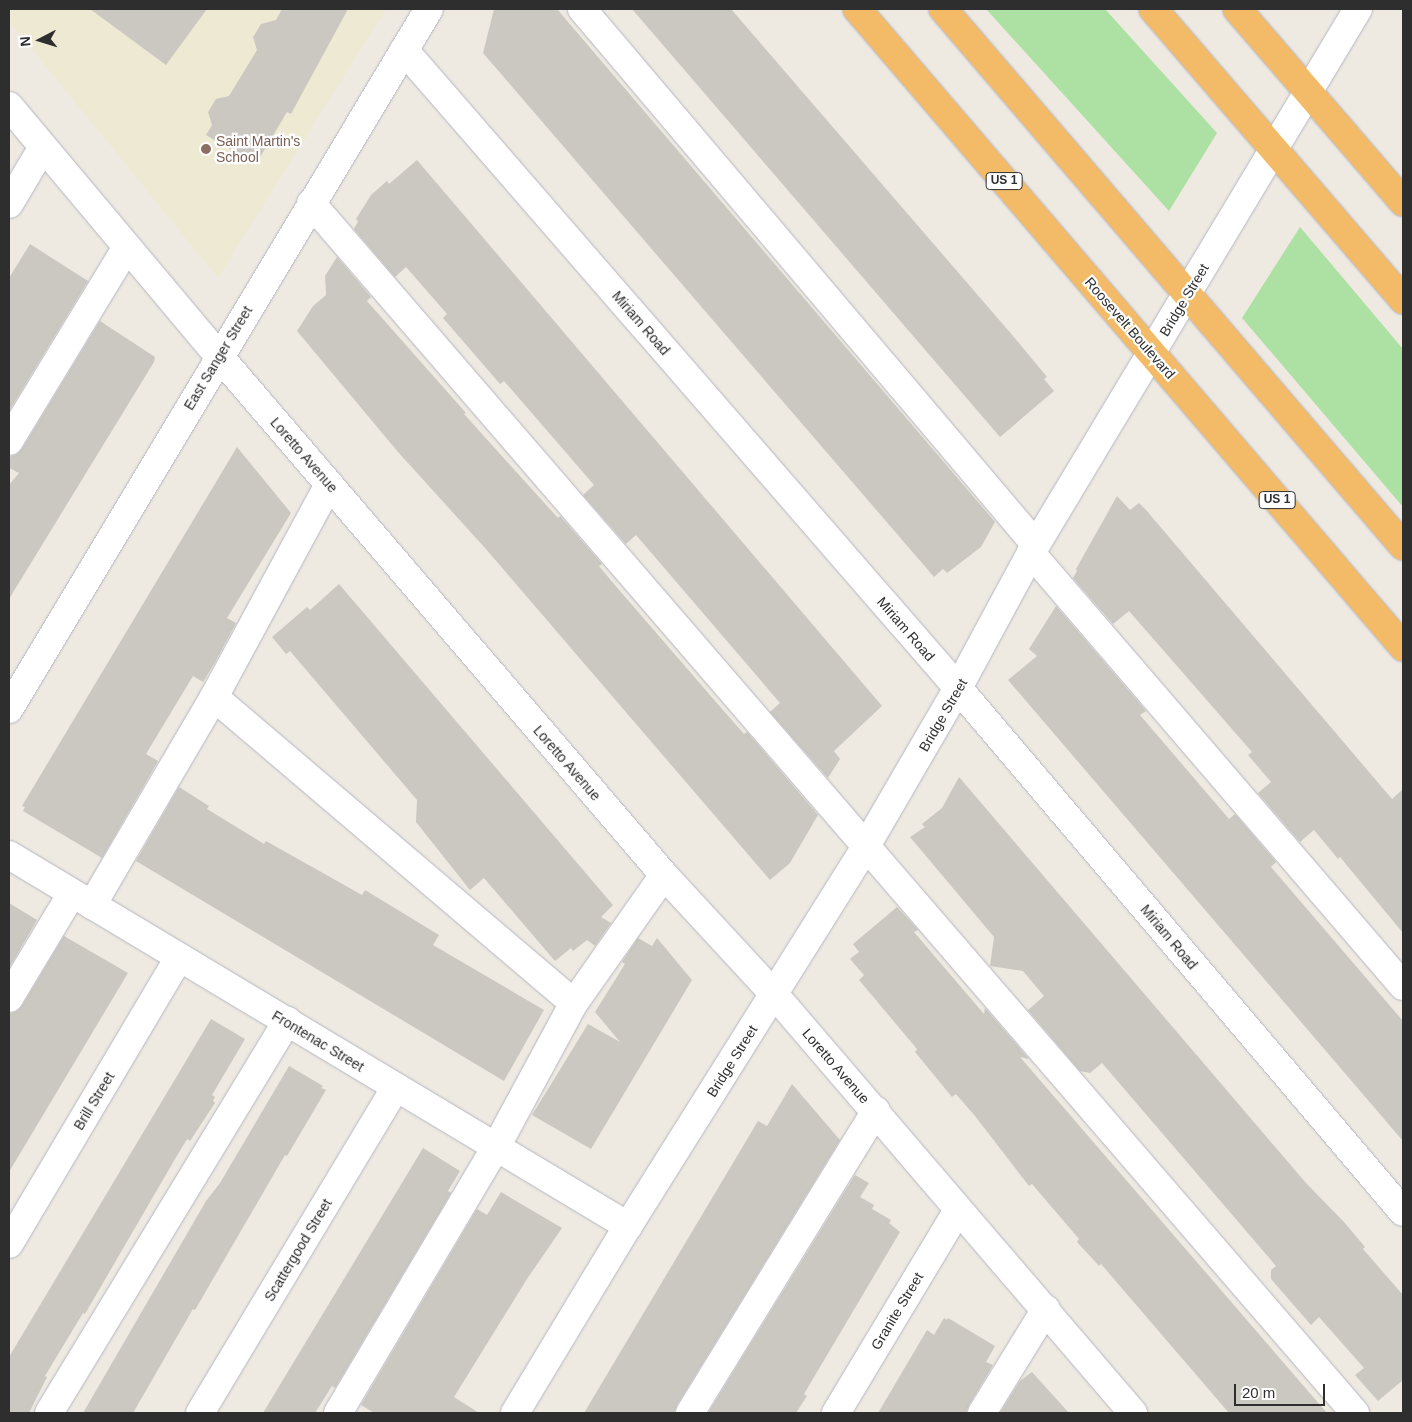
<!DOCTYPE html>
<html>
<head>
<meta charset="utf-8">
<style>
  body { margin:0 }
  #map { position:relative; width:1412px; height:1422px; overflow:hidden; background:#eeeae2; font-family:Helvetica,sans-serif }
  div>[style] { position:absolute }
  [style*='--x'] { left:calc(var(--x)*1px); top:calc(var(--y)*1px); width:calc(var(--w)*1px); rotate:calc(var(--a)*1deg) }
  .education>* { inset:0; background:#eee9d3 }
  .green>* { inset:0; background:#ade0a3 }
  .building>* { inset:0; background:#cac8c0 }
  .roads { filter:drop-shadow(0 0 1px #b5b5c0) drop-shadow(0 0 1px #b5b5c0) }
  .minor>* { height:28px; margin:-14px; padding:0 14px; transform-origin:14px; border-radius:14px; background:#fff }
  .highway>* { height:28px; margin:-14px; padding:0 14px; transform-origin:14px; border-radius:14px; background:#f3bb67 }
  .dots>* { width:14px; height:14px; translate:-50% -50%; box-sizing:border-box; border:2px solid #fff; border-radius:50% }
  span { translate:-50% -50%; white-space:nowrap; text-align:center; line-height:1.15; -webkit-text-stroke:4.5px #fff; paint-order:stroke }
  .shield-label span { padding:1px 4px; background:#fff; border:1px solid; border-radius:4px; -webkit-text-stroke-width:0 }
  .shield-label { font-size:12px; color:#2e2e2e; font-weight:700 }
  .education-label { font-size:14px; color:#785e54 }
  .left { translate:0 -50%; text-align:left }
  .street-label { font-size:14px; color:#2e2e2e }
  .frame { position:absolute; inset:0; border:10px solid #2e2e2e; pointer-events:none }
  .north { position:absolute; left:15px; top:15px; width:50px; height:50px; -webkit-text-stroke:4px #fff; paint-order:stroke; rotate:265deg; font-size:14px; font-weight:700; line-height:20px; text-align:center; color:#2e2e2e }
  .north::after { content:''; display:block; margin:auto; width:18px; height:22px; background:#2e2e2e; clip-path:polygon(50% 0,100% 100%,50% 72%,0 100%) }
  .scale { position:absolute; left:1234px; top:1384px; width:91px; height:22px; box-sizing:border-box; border:2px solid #2e2e2e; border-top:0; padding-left:6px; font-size:15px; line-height:18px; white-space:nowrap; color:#2e2e2e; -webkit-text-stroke:4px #fff; paint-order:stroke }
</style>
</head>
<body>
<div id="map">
  <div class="education">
    <i style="clip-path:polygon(9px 9px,386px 9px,218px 278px,9px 21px)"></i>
  </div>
  <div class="green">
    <i style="clip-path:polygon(986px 9px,1105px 9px,1217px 133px,1169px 211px)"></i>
    <i style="clip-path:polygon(1300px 227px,1403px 349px,1403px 507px,1242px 318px)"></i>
  </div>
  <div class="building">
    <i style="clip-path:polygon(90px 9px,207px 9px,166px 65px)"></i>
    <i style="clip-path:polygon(282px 9px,348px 9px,291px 114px,287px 112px,256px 164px,206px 135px,212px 125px,208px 112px,216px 99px,229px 96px,257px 50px,253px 37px,261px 24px,276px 20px)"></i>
    <i style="clip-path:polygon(494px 9px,557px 9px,995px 522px,981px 547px,947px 573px,943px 569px,934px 577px,483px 53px)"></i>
    <i style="clip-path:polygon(632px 9px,731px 9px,1013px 336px,1047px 377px,1044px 379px,1054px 391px,1000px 437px)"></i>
    <i style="clip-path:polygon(417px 160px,882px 706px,834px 751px,840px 759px,828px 778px,770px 712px,780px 703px,636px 535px,626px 544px,583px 495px,594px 485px,504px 381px,500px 384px,443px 318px,447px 314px,406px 267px,395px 277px,354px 229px,358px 221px,356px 219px,371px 195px,387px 181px,389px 184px)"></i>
    <i style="clip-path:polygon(30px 244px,88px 281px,9px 411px,9px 278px)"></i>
    <i style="clip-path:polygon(337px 257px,371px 297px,367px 301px,466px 413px,464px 414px,558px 518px,560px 516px,602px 564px,599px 566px,614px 584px,716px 702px,744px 734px,747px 732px,818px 815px,790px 863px,770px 880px,485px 548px,398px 452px,297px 331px,313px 306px,326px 295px,325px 276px)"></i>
    <i style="clip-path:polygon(100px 321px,155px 357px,154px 362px,9px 599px,9px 485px,19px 473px,9px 468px,9px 457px,16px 455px,22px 449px)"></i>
    <i style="clip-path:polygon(237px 447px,291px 513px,227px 618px,236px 623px,215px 662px,203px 682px,193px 676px,146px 754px,158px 761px,102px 858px,23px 811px,25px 807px,22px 806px)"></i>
    <i style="clip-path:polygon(1117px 496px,1130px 510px,1139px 503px,1146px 510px,1392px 799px,1403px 789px,1403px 933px,1340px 857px,1338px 859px,1314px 830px,1300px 842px,1258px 793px,1271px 782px,1248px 755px,1252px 752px,1129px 611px,1113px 624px,1073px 578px,1077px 571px,1076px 569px)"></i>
    <i style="clip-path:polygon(339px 584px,613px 905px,601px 917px,611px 923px,595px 946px,587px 940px,573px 951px,571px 948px,555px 961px,484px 878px,470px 890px,416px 822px,417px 800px,290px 651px,286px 654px,272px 637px,307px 607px,310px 610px)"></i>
    <i style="clip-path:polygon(1056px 606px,1146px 711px,1140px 715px,1229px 819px,1235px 814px,1276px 862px,1271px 867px,1403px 1021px,1403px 1141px,1008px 680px,1037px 656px,1029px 649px)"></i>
    <i style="clip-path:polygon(959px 777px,1306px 1183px,1344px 1222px,1365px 1247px,1363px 1249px,1403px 1295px,1403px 1380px,1378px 1401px,1355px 1375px,1364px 1368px,1319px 1317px,1311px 1325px,1271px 1279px,1271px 1270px,1276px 1266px,1102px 1063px,1090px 1073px,1080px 1071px,1028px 1010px,1044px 996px,1023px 971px,990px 966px,994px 937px,910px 837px,925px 827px,922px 824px,942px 808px)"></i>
    <i style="clip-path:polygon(179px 787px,209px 806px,207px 809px,264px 844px,266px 841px,362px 895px,365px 890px,439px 935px,433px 945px,544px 1010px,504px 1081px,136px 861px)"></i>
    <i style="clip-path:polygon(9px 903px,37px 920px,9px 968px)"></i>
    <i style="clip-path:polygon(897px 907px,918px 930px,914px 932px,984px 1014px,985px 1008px,1029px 1059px,1020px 1057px,1327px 1413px,1229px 1413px,1101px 1264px,1099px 1266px,1077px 1242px,1079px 1239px,1032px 1184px,1029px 1186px,975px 1116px,956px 1094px,952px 1097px,915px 1052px,917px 1049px,859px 980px,864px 975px,850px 959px,859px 952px,853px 944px)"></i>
    <i style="clip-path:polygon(64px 936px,128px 973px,9px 1172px,9px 1014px,17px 1011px,22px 1006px)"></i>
    <i style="clip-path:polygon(638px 938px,652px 946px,657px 938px,692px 980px,591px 1149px,532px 1115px,588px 1024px,620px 1042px,595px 1012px,625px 964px,622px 962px)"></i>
    <i style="clip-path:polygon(211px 1019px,245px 1039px,212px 1095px,215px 1097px,213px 1101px,215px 1103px,190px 1141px,187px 1139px,175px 1159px,85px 1314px,83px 1313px,45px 1376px,47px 1377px,29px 1413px,9px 1413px,9px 1357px)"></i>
    <i style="clip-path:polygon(289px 1066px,323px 1086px,321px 1088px,326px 1090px,287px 1156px,285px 1155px,195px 1310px,193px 1309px,133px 1413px,83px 1413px,206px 1201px,220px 1183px)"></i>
    <i style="clip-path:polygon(792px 1084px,840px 1140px,677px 1405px,674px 1413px,584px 1413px,758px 1121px,767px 1126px)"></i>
    <i style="clip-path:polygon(423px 1148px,460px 1171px,448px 1191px,451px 1193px,335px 1388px,332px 1386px,315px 1413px,263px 1413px)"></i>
    <i style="clip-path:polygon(855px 1175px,869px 1183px,860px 1197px,874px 1205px,872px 1209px,891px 1220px,889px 1223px,900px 1232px,804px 1394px,807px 1396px,796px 1413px,708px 1413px)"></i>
    <i style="clip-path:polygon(501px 1192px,562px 1228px,527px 1279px,454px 1397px,479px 1413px,374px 1413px,361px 1405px,477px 1209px,487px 1215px)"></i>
    <i style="clip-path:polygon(944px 1318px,947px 1320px,948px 1318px,995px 1346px,986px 1362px,993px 1365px,969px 1405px,966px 1413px,878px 1413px,927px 1330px,934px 1335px)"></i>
    <i style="clip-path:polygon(1032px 1372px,1069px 1413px,1000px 1413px,1020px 1381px)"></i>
  </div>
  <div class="roads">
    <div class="minor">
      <i style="--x:582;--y:9;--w:702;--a:49.73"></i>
      <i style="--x:404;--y:50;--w:845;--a:49.03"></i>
      <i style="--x:958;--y:688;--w:687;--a:49.66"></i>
      <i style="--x:9;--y:106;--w:326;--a:50"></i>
      <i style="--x:219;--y:356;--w:684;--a:49.39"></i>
      <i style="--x:664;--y:875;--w:162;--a:47.3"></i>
      <i style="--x:774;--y:994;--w:552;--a:49.41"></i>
      <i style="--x:311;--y:203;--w:1598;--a:49.21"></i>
      <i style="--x:9;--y:204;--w:66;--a:-59.2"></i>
      <i style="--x:9;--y:441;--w:227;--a:-58.7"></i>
      <i style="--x:1031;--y:553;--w:571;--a:49.33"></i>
      <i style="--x:214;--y:697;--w:472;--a:40.4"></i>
      <i style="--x:574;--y:1003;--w:156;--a:-54.9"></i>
      <i style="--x:9;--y:709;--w:816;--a:-59.04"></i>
      <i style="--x:9;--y:855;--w:722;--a:30.94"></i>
      <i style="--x:92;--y:905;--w:241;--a:-59.6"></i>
      <i style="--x:214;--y:697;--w:242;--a:-61.6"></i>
      <i style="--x:9;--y:998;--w:122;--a:-59"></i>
      <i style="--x:9;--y:1244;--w:333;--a:-59.3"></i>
      <i style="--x:49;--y:1413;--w:459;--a:-58.7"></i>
      <i style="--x:200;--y:1413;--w:380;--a:-59"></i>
      <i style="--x:338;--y:1413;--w:309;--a:-59.3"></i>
      <i style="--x:496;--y:1147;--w:164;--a:-61.6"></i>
      <i style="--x:515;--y:1413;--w:218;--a:-58.9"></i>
      <i style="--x:628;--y:1226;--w:448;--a:-57.9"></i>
      <i style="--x:866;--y:846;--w:183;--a:-59.8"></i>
      <i style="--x:958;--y:688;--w:153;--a:-61.6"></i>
      <i style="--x:1031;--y:553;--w:635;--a:-58.99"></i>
      <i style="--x:690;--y:1413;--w:355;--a:-58.4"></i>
      <i style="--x:836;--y:1413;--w:237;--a:-59"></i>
      <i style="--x:982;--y:1413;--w:122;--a:-58.4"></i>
    </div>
    <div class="highway">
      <i style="--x:857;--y:9;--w:840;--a:49.44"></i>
      <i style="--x:943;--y:9;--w:707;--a:49.42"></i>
      <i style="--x:1153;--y:9;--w:384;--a:49.3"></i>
      <i style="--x:1237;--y:9;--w:255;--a:49.3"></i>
    </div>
  </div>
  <div class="dots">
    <i style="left:206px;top:149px;background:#8d6e63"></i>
  </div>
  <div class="shield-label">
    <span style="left:1004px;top:181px">US 1</span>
    <span style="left:1277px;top:500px">US 1</span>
  </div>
  <div class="education-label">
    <span class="left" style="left:216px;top:149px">Saint Martin's<br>School</span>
  </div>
  <div class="street-label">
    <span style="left:1184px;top:300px;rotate:-59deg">Bridge Street</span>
    <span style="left:641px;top:323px;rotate:49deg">Miriam Road</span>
    <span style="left:1130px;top:328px;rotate:49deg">Roosevelt Boulevard</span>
    <span style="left:218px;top:358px;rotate:-59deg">East Sanger Street</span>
    <span style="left:304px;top:455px;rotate:49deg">Loretto Avenue</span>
    <span style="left:906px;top:629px;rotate:49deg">Miriam Road</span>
    <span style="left:943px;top:715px;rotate:-60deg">Bridge Street</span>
    <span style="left:567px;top:763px;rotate:49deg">Loretto Avenue</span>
    <span style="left:1169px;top:937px;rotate:50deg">Miriam Road</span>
    <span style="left:318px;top:1041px;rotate:31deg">Frontenac Street</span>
    <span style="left:732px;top:1061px;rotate:-58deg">Bridge Street</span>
    <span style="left:836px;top:1066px;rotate:49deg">Loretto Avenue</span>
    <span style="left:94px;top:1101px;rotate:-59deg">Brill Street</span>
    <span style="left:298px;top:1250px;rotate:-59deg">Scattergood Street</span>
    <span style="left:897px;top:1311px;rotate:-59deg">Granite Street</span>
  </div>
  <div class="frame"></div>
  <div class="north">N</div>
  <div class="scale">20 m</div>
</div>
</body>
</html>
